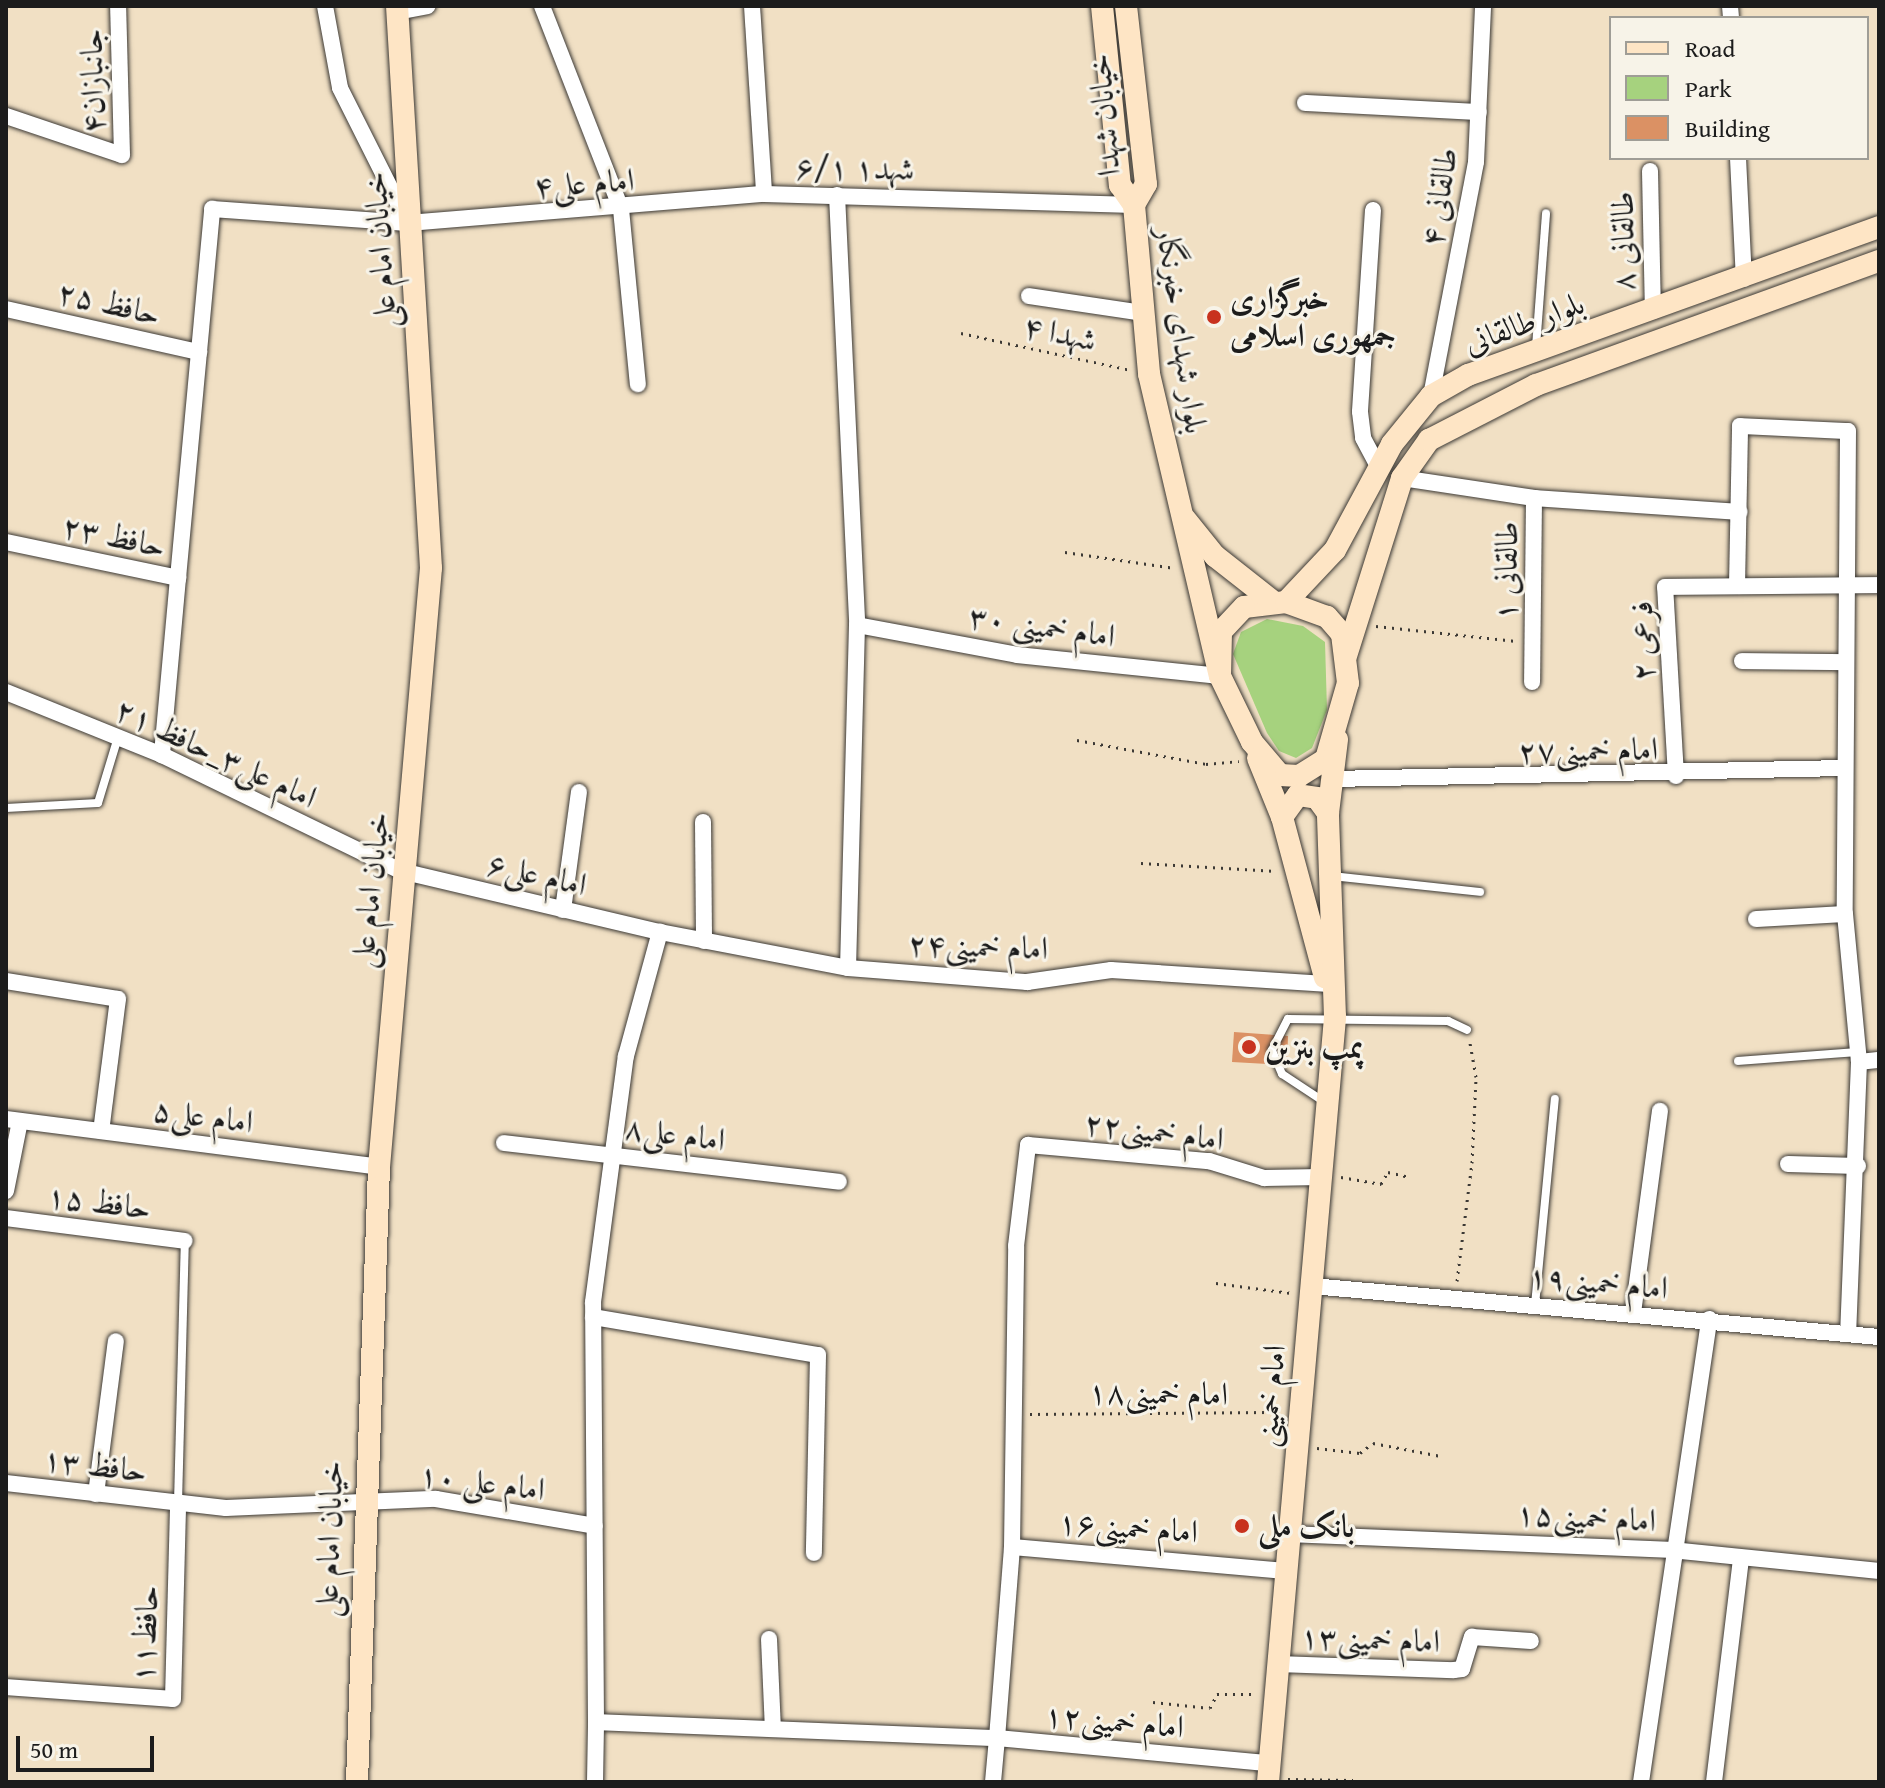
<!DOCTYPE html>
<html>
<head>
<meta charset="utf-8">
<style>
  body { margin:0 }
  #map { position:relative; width:1885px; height:1788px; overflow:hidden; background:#f1e0c4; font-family:"Gentium Book Plus",Amiri,serif }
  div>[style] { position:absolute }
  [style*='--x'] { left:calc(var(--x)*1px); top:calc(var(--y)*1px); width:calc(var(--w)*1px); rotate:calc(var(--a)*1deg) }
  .green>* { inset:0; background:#a6d27e }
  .building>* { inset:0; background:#db9164 }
  .path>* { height:3px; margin-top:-1.5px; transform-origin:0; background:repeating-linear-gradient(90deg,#3c3935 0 2px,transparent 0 8px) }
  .roads { filter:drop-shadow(0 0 2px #3c3935) drop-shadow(0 0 2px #3c3935) }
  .lane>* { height:8px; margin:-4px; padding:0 4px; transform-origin:4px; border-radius:4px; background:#fff }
  .street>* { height:16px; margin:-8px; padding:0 8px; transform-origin:8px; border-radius:8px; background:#fff }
  .secondary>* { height:22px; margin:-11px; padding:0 11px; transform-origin:11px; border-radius:11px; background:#fee5c5 }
  .dots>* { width:22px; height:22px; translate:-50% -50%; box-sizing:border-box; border:4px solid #f7f3e8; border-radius:50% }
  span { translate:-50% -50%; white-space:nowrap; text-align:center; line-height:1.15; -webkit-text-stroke:6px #f7f3e8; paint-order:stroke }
  .street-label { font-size:32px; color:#1c1c1c }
  .poi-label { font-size:32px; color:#1c1c1c; font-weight:700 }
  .left { translate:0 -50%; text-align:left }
  .frame { position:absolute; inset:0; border:8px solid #1c1c1c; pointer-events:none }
  .legend { position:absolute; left:1609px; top:16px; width:260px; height:144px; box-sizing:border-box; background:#f7f3e8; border:2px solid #9f9d96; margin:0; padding:10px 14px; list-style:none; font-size:24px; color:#1c1c1c }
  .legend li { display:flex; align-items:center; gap:16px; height:40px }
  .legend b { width:40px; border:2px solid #9f9d96 }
  .scale { position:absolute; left:16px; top:1736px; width:138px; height:36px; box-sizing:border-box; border:4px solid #1c1c1c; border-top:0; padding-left:10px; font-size:24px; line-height:28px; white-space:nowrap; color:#1c1c1c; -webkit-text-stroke:6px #f7f3e8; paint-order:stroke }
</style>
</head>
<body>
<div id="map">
  <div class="green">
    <i style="clip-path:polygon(1267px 619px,1303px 626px,1325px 642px,1327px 710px,1312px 748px,1296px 758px,1279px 751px,1267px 733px,1233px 654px,1241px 632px)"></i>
  </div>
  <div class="building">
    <i style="clip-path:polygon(1234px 1032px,1288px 1036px,1287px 1065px,1232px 1062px)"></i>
  </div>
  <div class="path">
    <i style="--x:961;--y:333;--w:173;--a:12.3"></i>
    <i style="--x:1065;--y:552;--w:111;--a:8.3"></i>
    <i style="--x:1376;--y:626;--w:141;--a:6.1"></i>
    <i style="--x:1077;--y:740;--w:131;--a:10.5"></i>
    <i style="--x:1206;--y:764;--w:33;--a:-5"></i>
    <i style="--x:1141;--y:863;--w:136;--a:3.4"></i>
    <i style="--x:1341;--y:1177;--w:41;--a:9.9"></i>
    <i style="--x:1381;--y:1184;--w:14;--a:-60"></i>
    <i style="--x:1388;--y:1172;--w:23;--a:13"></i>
    <i style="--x:1457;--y:1281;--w:119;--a:-82.8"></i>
    <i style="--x:1472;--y:1163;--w:86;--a:-87.3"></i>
    <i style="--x:1476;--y:1077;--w:36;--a:-100"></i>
    <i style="--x:1216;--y:1283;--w:76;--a:7.6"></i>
    <i style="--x:1030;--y:1414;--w:251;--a:-0.5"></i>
    <i style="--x:1317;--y:1448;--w:43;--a:6.6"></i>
    <i style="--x:1360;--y:1453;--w:16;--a:-38"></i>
    <i style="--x:1373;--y:1443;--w:69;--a:10.8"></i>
    <i style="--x:1153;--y:1702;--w:57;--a:6"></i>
    <i style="--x:1210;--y:1708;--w:16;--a:-63"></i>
    <i style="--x:1217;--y:1694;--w:39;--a:0"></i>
    <i style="--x:1288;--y:1779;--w:65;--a:0.9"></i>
  </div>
  <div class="roads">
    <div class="lane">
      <i style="--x:1536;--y:347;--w:134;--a:-85.7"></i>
      <i style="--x:6;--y:808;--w:92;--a:-3.1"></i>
      <i style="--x:98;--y:803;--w:69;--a:-73.1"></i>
      <i style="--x:1331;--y:876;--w:150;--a:6.1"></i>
      <i style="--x:1738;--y:1061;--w:119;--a:-4.3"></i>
      <i style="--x:1323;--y:1101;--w:49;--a:-146.6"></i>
      <i style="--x:1282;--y:1074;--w:26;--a:-113"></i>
      <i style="--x:1272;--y:1050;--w:35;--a:-63"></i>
      <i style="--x:1288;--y:1019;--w:160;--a:0.7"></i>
      <i style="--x:1448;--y:1021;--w:21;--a:25"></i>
      <i style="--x:1535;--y:1305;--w:207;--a:-84.5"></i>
      <i style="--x:178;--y:1503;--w:262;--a:-88.5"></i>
    </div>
    <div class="street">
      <i style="--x:325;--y:6;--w:83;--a:79.6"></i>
      <i style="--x:340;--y:88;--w:147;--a:63.3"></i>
      <i style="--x:542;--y:6;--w:218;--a:68.7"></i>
      <i style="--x:621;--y:209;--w:176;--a:84.5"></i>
      <i style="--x:752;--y:6;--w:188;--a:86.3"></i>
      <i style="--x:764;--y:194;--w:370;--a:1.7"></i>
      <i style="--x:1730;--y:6;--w:12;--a:85"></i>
      <i style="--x:397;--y:12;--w:31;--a:-11"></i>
      <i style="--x:1305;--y:103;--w:174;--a:3"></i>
      <i style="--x:6;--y:116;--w:122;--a:18.6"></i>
      <i style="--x:122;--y:155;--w:149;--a:-91.5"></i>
      <i style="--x:1738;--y:158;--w:121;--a:87.2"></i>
      <i style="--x:1650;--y:171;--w:140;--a:88.8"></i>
      <i style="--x:837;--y:195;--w:430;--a:87.3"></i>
      <i style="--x:857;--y:625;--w:343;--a:91.5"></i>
      <i style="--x:1373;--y:210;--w:202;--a:93.7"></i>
      <i style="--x:1360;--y:412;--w:26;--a:83"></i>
      <i style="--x:1363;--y:438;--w:36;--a:62"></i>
      <i style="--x:1029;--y:296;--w:115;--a:8.5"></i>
      <i style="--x:6;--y:309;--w:198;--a:12.6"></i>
      <i style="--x:1431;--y:396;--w:238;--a:-79.1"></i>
      <i style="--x:1476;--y:162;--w:156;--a:-87.4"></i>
      <i style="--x:1402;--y:478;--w:134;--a:8.6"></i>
      <i style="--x:1534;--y:498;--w:184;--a:90.6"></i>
      <i style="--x:1534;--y:498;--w:206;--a:3.9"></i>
      <i style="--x:6;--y:542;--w:176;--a:11.8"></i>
      <i style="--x:178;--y:578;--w:178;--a:95.2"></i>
      <i style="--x:178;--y:578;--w:371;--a:-84.7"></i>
      <i style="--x:212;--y:209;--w:196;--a:4.1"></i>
      <i style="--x:408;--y:223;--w:357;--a:-4.7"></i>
      <i style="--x:1737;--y:586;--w:160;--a:-88.9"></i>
      <i style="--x:1740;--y:426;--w:108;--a:2.7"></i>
      <i style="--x:1848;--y:431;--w:483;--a:90.4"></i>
      <i style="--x:1845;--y:914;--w:149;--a:84.6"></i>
      <i style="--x:1859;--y:1062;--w:272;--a:92.3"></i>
      <i style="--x:857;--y:625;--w:163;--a:10.6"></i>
      <i style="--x:1017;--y:655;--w:204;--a:5.9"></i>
      <i style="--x:1742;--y:661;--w:104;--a:0.6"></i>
      <i style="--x:6;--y:692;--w:168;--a:22"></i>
      <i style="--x:162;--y:755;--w:266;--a:25.9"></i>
      <i style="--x:401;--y:871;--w:266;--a:13.3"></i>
      <i style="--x:660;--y:932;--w:191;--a:10.8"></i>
      <i style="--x:848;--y:968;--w:180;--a:4.5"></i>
      <i style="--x:1027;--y:982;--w:85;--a:-8.1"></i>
      <i style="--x:1111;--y:970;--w:215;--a:3.7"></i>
      <i style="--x:1676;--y:776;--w:189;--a:-93.3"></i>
      <i style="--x:1665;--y:587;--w:214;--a:-0.5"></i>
      <i style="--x:1332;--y:779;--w:513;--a:-1.23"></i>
      <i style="--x:703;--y:822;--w:119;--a:89.5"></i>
      <i style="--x:563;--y:910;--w:119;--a:-82.3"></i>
      <i style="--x:1756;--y:919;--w:89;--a:-3.2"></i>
      <i style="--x:6;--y:981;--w:113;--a:9.1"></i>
      <i style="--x:118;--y:999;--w:133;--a:97.3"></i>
      <i style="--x:1859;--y:1062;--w:20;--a:-6"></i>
      <i style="--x:6;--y:1119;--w:376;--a:7.3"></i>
      <i style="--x:504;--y:1143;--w:337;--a:6.6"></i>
      <i style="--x:1788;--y:1164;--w:70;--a:1.6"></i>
      <i style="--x:6;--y:1191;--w:71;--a:-78.7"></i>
      <i style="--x:6;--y:1218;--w:180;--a:7.3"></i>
      <i style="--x:1312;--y:1286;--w:569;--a:5.14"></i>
      <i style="--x:1633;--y:1313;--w:204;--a:-82.4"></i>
      <i style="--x:593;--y:1317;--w:228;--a:9.6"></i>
      <i style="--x:818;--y:1355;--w:198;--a:91.2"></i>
      <i style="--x:6;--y:1483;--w:221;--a:6.5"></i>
      <i style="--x:226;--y:1508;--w:210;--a:-2.5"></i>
      <i style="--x:436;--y:1499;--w:161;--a:9.6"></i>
      <i style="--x:96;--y:1494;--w:154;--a:-82.6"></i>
      <i style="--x:1290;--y:1534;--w:382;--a:2.4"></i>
      <i style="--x:1672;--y:1550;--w:208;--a:5.8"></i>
      <i style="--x:1012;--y:1547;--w:275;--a:5"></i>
      <i style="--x:769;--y:1639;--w:90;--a:87.5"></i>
      <i style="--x:1278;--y:1664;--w:176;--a:2"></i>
      <i style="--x:1454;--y:1670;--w:8;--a:-7"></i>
      <i style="--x:1462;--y:1669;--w:34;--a:-73"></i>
      <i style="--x:1472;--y:1637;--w:59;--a:3.9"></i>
      <i style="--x:6;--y:1687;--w:167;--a:4.1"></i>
      <i style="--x:173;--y:1699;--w:196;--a:-88.5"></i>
      <i style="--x:596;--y:1722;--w:420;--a:-90.4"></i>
      <i style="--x:593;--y:1302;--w:248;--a:-82.4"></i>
      <i style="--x:626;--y:1056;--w:129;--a:-74.7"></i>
      <i style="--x:595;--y:1782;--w:60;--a:-89"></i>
      <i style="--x:596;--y:1722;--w:401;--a:2.3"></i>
      <i style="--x:997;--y:1738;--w:192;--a:-85.5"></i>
      <i style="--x:1012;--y:1547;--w:301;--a:-89.2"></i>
      <i style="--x:1016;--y:1246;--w:102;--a:-83.2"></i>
      <i style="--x:1028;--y:1145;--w:182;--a:5.1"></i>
      <i style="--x:1209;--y:1161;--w:58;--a:17.2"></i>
      <i style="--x:1264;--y:1178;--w:57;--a:-1"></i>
      <i style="--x:993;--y:1782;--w:44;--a:-84.8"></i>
      <i style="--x:997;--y:1738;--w:273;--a:5.3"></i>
      <i style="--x:1641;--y:1782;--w:468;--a:-81.6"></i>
      <i style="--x:1714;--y:1782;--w:226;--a:-83.1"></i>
    </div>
    <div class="secondary">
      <i style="--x:1102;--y:6;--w:180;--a:84.3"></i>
      <i style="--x:1120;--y:185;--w:24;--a:55"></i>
      <i style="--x:1126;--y:6;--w:179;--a:83.6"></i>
      <i style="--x:1146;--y:184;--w:24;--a:120"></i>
      <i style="--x:1134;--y:205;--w:170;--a:84.9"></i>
      <i style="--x:1149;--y:374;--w:310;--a:76.8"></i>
      <i style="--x:1220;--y:676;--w:73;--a:64.1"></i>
      <i style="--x:1252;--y:742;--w:43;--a:49.7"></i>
      <i style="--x:1280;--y:775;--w:19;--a:3"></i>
      <i style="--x:1299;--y:776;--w:32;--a:-32"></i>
      <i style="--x:1326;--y:759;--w:79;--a:-73.9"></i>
      <i style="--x:1348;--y:683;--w:49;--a:-97"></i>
      <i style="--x:1342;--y:634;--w:23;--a:-131"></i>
      <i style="--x:1327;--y:617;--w:44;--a:-159.9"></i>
      <i style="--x:1286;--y:602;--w:42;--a:173.2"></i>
      <i style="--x:1244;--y:607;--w:34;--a:133"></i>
      <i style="--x:1221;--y:632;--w:44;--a:91.3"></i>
      <i style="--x:1185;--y:519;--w:48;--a:51"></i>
      <i style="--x:1215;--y:556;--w:71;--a:38.2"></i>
      <i style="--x:1286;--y:602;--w:71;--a:-46.7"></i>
      <i style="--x:1335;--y:550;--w:120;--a:-61.7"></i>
      <i style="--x:1392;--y:444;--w:62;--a:-50.9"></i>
      <i style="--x:1431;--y:396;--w:43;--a:-29.6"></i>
      <i style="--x:1468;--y:375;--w:437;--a:-19.8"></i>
      <i style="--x:1346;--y:656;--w:187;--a:-72.5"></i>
      <i style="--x:1402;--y:478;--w:47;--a:-54.6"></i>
      <i style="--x:1429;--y:440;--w:120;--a:-27.2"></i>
      <i style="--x:1536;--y:385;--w:365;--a:-19.9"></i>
      <i style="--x:1258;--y:758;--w:64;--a:67.9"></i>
      <i style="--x:1282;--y:817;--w:166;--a:75"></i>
      <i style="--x:1282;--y:817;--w:27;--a:-54"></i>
      <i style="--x:1298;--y:795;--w:19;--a:9"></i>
      <i style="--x:1317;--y:798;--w:19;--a:54"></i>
      <i style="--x:357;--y:1782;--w:615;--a:-87.95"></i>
      <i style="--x:379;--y:1167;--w:601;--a:-85.04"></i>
      <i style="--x:431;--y:568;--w:563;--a:-93.46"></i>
      <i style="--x:1268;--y:1782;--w:768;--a:-84.99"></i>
      <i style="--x:1335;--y:1017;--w:204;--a:-92"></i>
      <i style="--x:1328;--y:813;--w:74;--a:-83"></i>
    </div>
  </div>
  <div class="dots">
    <i style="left:1214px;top:317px;background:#c8321e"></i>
    <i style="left:1249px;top:1047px;background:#c8321e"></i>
    <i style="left:1242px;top:1526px;background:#c8321e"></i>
  </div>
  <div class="street-label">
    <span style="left:92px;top:81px;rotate:-91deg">جانبازان۴</span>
    <span style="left:1104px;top:115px;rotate:-95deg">خیابان شهدا</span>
    <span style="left:855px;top:168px;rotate:1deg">شهد۱ ۶/۱</span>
    <span style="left:584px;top:183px;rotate:-4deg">امام علی۴</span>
    <span style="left:1439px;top:197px;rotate:-81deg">طالقانی ۴</span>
    <span style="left:1623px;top:241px;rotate:-91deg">طالقانی ۸</span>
    <span style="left:380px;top:250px;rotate:-94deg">خیابان امام علی</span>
    <span style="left:109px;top:303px;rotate:13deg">حافظ ۲۵</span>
    <span style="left:1524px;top:323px;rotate:-20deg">بلوار طالقانی</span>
    <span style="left:1182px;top:330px;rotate:82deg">بلوار شهدای خبرنگار</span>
    <span style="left:1060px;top:333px;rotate:12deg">شهدا ۴</span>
    <span style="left:114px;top:536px;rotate:12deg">حافظ ۲۳</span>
    <span style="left:1506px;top:571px;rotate:-89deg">طالقانی ۱</span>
    <span style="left:1042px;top:626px;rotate:8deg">امام خمینی ۳۰</span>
    <span style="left:1642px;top:641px;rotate:-91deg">فرعی ۲</span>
    <span style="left:1588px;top:750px;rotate:-1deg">امام خمینی۲۷</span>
    <span style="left:216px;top:753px;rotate:25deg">امام علی۳_حافظ ۲۱</span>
    <span style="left:537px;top:874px;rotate:13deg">امام علی۶</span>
    <span style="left:370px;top:890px;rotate:-84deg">خیابان امام علی</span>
    <span style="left:978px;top:946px;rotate:2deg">امام خمینی۲۴</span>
    <span style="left:203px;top:1116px;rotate:7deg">امام علی۵</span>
    <span style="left:1154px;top:1131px;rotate:7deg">امام خمینی۲۲</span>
    <span style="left:675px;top:1134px;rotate:7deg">امام علی۸</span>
    <span style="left:99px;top:1202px;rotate:7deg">حافظ ۱۵</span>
    <span style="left:1598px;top:1282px;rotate:5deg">امام خمینی۱۹</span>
    <span style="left:1158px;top:1393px;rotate:1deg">امام خمینی۱۸</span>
    <span style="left:1270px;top:1396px;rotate:-85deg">امام خمینی</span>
    <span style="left:95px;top:1465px;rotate:7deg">حافظ ۱۳</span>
    <span style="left:482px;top:1482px;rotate:7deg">امام علی ۱۰</span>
    <span style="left:1586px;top:1517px;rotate:3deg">امام خمینی۱۵</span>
    <span style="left:1128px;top:1527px;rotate:4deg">امام خمینی۱۶</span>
    <span style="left:329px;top:1539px;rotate:-88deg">خیابان امام علی</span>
    <span style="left:145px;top:1634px;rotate:-87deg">حافظ۱۱</span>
    <span style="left:1370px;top:1639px;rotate:2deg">امام خمینی۱۳</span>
    <span style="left:1114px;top:1721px;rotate:5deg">امام خمینی۱۲</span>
  </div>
  <div class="poi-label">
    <span class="left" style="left:1230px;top:317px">خبرگزاری<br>جمهوری اسلامی</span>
    <span class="left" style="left:1265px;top:1047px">پمپ بنزین</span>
    <span class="left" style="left:1258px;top:1526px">بانک ملی</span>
  </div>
  <div class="frame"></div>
  <ul class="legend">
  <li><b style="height:10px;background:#fee5c5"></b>Road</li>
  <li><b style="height:22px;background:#a6d27e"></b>Park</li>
  <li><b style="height:22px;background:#db9164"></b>Building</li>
  </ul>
  <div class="scale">50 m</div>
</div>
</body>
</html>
